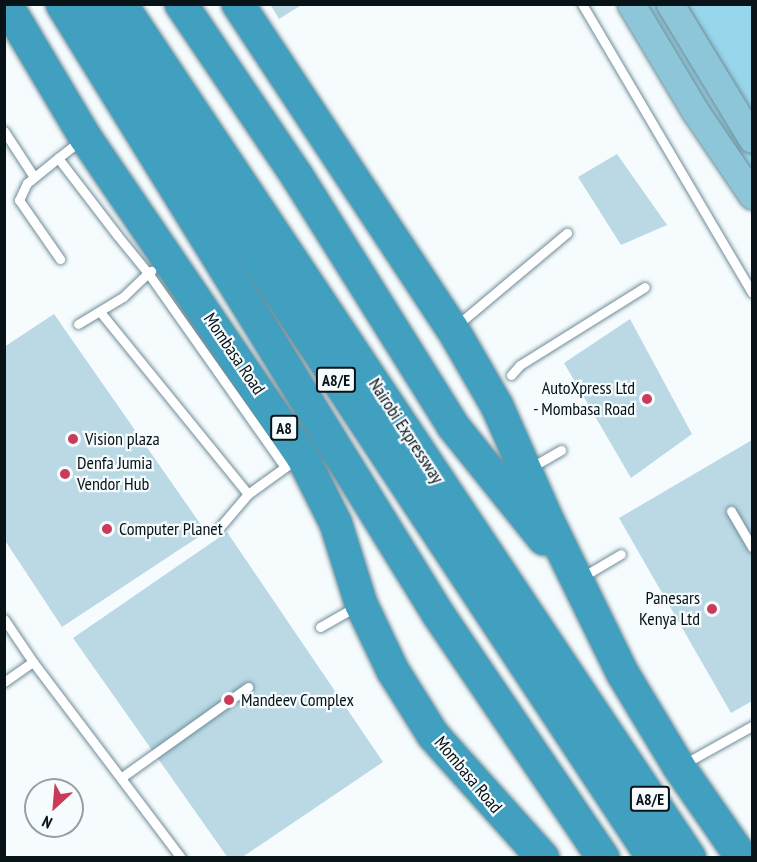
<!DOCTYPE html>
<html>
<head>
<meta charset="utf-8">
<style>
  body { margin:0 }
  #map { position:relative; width:757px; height:862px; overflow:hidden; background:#f6fcfe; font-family:"PT Sans Narrow",sans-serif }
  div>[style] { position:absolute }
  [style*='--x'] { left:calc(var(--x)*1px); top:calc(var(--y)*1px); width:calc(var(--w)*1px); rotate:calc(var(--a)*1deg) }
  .green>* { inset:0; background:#98d6ec }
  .building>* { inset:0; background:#bad9e5 }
  .roads { filter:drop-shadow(0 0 2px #708d97) drop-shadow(0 0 2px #708d97) }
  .lane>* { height:9px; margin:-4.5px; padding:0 4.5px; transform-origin:4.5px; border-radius:4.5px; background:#fff }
  .primary>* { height:27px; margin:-13.5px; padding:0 13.5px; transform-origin:13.5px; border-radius:13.5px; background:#8dc6d9 }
  .highway>* { height:32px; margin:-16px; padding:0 16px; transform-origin:16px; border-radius:16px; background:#41a0bf }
  .dots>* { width:16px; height:16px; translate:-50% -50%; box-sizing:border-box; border:3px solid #f6fcfe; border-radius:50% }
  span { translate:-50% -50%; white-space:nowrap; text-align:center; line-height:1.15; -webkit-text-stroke:4.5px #f6fcfe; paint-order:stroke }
  .shield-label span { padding:2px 4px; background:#f6fcfe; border:2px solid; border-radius:4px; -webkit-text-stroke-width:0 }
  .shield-label { font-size:16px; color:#081317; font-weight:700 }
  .street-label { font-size:18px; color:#081317 }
  .poi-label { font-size:18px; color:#081317 }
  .right { translate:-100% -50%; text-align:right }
  .left { translate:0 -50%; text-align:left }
  .frame { position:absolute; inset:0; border:6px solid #081317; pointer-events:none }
  .north { position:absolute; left:24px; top:778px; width:60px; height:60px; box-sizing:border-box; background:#f6fcfe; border:2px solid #979fa2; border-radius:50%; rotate:206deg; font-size:16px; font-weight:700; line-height:24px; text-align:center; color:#081317 }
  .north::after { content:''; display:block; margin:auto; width:21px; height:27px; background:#cb3b59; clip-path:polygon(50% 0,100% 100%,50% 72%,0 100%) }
</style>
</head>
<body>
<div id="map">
  <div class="green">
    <i style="clip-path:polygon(640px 5px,752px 5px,752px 199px)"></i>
  </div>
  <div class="building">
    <i style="clip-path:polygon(270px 4px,303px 4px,279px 19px)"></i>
    <i style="clip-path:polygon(617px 154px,667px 225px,621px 245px,578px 177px)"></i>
    <i style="clip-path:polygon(54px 314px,206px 532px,62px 627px,4px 539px,4px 347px)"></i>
    <i style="clip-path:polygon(630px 319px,692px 434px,631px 478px,564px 363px)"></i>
    <i style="clip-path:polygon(752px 440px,752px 701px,731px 713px,619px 518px)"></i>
    <i style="clip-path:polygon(227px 532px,383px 762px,241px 858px,228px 858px,73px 638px)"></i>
  </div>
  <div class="roads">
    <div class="lane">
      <i style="--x:582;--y:4;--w:335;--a:59.5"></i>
      <i style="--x:4;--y:131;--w:55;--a:56.9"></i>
      <i style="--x:81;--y:140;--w:29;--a:142"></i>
      <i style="--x:58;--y:158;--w:97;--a:52.5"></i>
      <i style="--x:117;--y:235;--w:49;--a:50.8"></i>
      <i style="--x:148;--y:273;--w:4;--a:-34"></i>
      <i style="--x:58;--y:158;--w:40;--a:141"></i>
      <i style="--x:27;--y:183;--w:19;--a:115"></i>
      <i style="--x:19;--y:200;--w:72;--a:55.2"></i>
      <i style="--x:101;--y:313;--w:233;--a:50.9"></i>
      <i style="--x:78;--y:324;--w:52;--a:-31"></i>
      <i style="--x:123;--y:297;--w:35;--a:-44"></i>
      <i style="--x:148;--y:273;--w:237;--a:54.8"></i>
      <i style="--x:456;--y:326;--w:145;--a:-40"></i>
      <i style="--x:511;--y:375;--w:13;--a:-48"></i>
      <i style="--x:520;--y:365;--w:147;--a:-32"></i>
      <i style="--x:530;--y:468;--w:36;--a:-30"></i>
      <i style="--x:731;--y:511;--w:42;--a:59.7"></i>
      <i style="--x:219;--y:528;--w:45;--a:-49.5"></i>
      <i style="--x:248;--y:494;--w:49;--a:-35.9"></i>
      <i style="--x:582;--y:577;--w:45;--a:-30.5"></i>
      <i style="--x:4;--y:619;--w:52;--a:56"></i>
      <i style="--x:33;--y:662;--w:246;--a:52.9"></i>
      <i style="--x:320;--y:627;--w:43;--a:-29.6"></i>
      <i style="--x:4;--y:682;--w:35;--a:-35"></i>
      <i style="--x:684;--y:764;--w:78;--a:-29.2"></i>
      <i style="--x:122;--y:777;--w:155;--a:-35.5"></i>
    </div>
    <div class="primary">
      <i style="--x:631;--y:4;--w:125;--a:59.1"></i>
      <i style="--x:695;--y:111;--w:102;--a:55.8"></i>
      <i style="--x:670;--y:4;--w:158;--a:58.7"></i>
    </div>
    <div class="highway">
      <i style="--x:6;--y:4;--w:155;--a:59.3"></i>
      <i style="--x:85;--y:137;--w:386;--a:55.8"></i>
      <i style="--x:302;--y:456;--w:76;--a:63.4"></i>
      <i style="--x:336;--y:524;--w:84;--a:72.6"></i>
      <i style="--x:361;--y:604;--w:74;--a:64.5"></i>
      <i style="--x:393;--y:671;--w:75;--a:58"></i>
      <i style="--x:433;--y:735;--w:165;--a:48.2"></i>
      <i style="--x:62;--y:4;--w:717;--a:58.35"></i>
      <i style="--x:438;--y:614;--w:295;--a:55.9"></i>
      <i style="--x:89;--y:4;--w:1023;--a:56.56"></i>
      <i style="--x:121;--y:4;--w:1026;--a:56.33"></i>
      <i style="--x:181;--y:4;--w:207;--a:56"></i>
      <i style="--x:297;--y:176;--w:295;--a:58"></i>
      <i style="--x:453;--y:426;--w:145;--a:51.2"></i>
      <i style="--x:238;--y:4;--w:388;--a:56.6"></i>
      <i style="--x:452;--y:328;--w:90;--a:60"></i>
      <i style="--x:497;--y:406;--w:126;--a:66.1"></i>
      <i style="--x:548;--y:521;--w:170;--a:63.9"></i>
      <i style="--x:623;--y:674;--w:109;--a:58.9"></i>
      <i style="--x:679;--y:767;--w:111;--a:55.3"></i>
    </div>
  </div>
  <div class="dots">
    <i style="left:647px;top:399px;background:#cb3b59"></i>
    <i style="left:73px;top:439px;background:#cb3b59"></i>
    <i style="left:65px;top:474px;background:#cb3b59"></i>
    <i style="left:107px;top:529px;background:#cb3b59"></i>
    <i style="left:712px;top:609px;background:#cb3b59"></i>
    <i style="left:229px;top:700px;background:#cb3b59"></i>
  </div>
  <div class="shield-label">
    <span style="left:336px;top:380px">A8/E</span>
    <span style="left:284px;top:428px">A8</span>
    <span style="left:650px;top:799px">A8/E</span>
  </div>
  <div class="street-label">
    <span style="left:234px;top:354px;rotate:56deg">Mombasa Road</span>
    <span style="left:406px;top:431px;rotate:57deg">Nairobi Expressway</span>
    <span style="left:468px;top:775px;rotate:50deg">Mombasa Road</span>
  </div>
  <div class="poi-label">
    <span class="right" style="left:635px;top:399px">AutoXpress Ltd<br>- Mombasa Road</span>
    <span class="left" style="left:85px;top:439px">Vision plaza</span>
    <span class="left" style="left:77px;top:474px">Denfa Jumia<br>Vendor Hub</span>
    <span class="left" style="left:119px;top:529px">Computer Planet</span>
    <span class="right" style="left:700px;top:609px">Panesars<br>Kenya Ltd</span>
    <span class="left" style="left:241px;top:700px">Mandeev Complex</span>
  </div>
  <div class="frame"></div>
  <div class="north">N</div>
</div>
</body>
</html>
